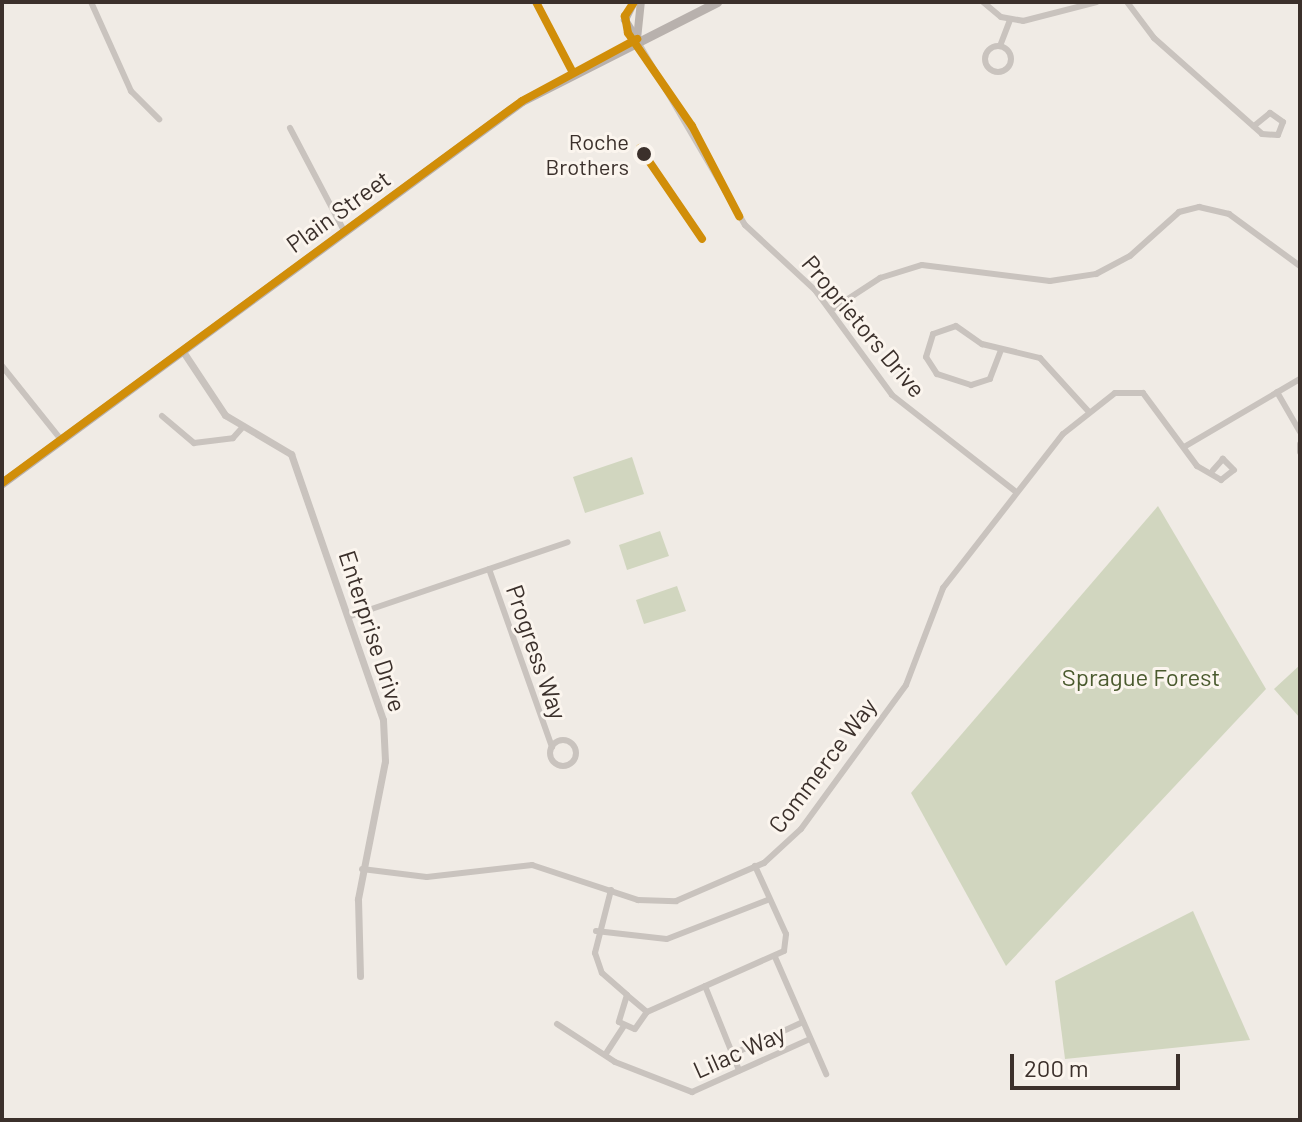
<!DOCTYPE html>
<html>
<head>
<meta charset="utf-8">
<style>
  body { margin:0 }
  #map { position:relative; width:1302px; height:1122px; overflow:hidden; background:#f0ebe5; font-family:Barlow,sans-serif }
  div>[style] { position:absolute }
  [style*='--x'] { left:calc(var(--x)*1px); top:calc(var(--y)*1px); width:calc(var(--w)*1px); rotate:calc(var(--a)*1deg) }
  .green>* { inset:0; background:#d1d6bf }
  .minor>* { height:6px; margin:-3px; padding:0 3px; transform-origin:3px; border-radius:3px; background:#c9c3be }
  .minor>.ring { margin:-3px; padding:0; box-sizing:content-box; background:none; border:6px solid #c9c3be; border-radius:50% }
  .tertiary>* { height:7px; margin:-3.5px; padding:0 3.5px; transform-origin:3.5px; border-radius:3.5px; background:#c9c3be }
  .secondary>* { height:8px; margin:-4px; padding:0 4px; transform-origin:4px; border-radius:4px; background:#bab3ae }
  .primary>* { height:9px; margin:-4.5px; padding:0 4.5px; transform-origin:4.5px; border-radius:4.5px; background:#b8b1ad }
  .bus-1>* { height:8px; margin:-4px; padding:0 4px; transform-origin:4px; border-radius:4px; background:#d18e09 }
  .dots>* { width:22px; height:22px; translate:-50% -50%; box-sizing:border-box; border:4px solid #fbf5ee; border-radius:50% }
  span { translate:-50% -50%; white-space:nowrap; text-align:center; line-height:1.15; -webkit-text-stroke:6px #fbf5ee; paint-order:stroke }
  .bus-label { font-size:22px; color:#3b302b }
  .right { translate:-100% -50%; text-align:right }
  .street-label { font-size:24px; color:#3b302b }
  .park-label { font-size:24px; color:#4a5a2e }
  .frame { position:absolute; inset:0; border:4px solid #3b302b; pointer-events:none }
  .scale { position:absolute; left:1010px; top:1054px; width:170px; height:36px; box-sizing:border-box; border:4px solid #3b302b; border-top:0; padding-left:10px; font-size:24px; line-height:28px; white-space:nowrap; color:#3b302b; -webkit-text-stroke:6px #fbf5ee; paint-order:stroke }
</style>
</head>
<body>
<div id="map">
  <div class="green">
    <i style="clip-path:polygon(632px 457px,644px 494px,585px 513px,573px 477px)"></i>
    <i style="clip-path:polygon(1158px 506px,1266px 689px,1006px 966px,911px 793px)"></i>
    <i style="clip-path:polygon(660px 531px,669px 556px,627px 570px,619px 545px)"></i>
    <i style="clip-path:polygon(677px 586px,686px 611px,644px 624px,636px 600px)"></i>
    <i style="clip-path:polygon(1300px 665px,1300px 718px,1274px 689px)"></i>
    <i style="clip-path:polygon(1193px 911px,1250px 1040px,1065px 1059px,1055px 981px)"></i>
  </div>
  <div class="minor">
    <i style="--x:91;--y:2;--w:98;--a:65.8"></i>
    <i style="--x:131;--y:91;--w:40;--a:45"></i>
    <i style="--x:983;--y:2;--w:23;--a:40"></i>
    <i style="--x:1001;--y:17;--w:22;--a:10"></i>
    <i style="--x:1023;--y:21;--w:76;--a:-14.4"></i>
    <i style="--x:1127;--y:2;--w:45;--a:53.1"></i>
    <i style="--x:1154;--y:38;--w:144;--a:41.6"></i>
    <i style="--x:1262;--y:134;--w:16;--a:4"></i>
    <i style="--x:1278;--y:135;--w:14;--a:-69"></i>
    <i style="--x:1283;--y:122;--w:16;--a:-145"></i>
    <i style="--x:1270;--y:113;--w:21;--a:141"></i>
    <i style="--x:638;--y:42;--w:212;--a:59.7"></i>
    <i style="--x:745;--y:225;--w:96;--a:42.9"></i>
    <i style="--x:815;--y:290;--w:130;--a:53.7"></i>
    <i style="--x:892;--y:395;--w:157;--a:38"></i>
    <i class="ring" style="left:985px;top:46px;width:20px;height:20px"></i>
    <i style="--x:1000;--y:46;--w:28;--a:-69"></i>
    <i style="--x:290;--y:128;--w:116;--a:62.3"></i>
    <i style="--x:831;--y:310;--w:59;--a:-33.1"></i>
    <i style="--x:880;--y:278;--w:44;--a:-17.2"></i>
    <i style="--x:922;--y:265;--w:129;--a:7.1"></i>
    <i style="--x:1050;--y:281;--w:47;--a:-8.7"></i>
    <i style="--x:1096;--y:274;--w:38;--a:-28"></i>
    <i style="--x:1130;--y:256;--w:66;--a:-41.9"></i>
    <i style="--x:1179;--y:212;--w:21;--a:-14"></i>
    <i style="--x:1199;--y:207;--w:31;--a:13"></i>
    <i style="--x:1229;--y:214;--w:88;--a:36.2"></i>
    <i style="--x:1001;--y:350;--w:31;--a:111"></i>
    <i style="--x:990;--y:379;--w:20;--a:162"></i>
    <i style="--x:971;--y:385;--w:36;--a:-162"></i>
    <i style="--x:937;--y:374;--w:20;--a:-123"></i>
    <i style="--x:926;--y:357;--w:24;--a:-73"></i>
    <i style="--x:933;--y:334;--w:24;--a:-19"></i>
    <i style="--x:956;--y:326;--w:32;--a:35"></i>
    <i style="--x:982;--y:344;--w:60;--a:13.6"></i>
    <i style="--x:1040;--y:358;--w:73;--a:47.8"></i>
    <i style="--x:2;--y:366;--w:96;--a:51.3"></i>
    <i style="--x:1277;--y:392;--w:46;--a:60.1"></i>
    <i style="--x:162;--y:416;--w:42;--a:40.2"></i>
    <i style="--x:194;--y:443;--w:39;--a:-7"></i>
    <i style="--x:233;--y:438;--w:15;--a:-48"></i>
    <i style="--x:1300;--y:444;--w:8;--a:90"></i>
    <i style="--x:1184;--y:447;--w:134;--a:-30.4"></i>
    <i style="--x:489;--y:569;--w:189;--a:70.5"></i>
    <i style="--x:348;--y:617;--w:232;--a:-18.8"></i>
    <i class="ring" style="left:550px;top:740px;width:20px;height:20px"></i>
    <i style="--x:362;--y:869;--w:65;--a:7"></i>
    <i style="--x:427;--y:877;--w:106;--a:-6.5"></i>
    <i style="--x:532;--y:865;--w:112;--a:18.3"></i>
    <i style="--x:638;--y:900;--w:38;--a:2"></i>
    <i style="--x:676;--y:901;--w:96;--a:-23.4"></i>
    <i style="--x:764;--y:863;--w:50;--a:-42.6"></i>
    <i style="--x:801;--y:829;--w:178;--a:-53.9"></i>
    <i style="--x:906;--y:685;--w:104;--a:-69.1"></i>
    <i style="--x:943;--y:588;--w:195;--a:-52.1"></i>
    <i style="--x:1063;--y:434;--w:66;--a:-38.3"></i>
    <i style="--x:1115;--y:393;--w:28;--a:0"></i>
    <i style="--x:1143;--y:393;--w:91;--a:53.5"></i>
    <i style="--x:1197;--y:466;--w:28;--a:30"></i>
    <i style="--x:1221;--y:480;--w:16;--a:-38"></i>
    <i style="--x:1234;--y:470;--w:16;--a:-135"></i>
    <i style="--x:1223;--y:459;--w:15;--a:132"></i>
    <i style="--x:611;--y:890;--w:65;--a:104.3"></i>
    <i style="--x:595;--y:953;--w:21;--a:71"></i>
    <i style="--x:602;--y:973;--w:33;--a:41"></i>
    <i style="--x:627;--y:995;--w:28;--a:107"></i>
    <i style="--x:619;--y:1022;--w:17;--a:24"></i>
    <i style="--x:635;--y:1029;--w:21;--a:-55"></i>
    <i style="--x:647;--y:1012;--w:26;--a:-140"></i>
    <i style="--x:596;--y:931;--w:71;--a:6.4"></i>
    <i style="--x:667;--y:939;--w:110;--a:-21.2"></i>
    <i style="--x:775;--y:957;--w:128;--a:66.4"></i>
    <i style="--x:705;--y:986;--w:91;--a:68"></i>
    <i style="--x:647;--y:1012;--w:150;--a:-24"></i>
    <i style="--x:784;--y:951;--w:17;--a:-83"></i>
    <i style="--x:786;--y:934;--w:75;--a:-114.5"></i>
    <i style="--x:557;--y:1024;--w:69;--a:33.2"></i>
    <i style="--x:615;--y:1062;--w:83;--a:21.3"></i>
    <i style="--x:692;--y:1092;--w:129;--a:-24.2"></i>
    <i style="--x:607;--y:1052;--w:30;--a:-57"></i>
    <i style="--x:733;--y:1054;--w:77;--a:-24.6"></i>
  </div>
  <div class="tertiary">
    <i style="--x:182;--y:350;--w:78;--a:56.5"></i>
    <i style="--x:225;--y:415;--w:77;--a:30.6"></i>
    <i style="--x:291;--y:454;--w:281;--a:70.9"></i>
    <i style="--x:383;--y:720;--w:41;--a:87.2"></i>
    <i style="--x:385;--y:761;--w:141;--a:101.1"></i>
    <i style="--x:358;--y:899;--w:77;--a:88.5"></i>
  </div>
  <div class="secondary">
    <i style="--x:634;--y:2;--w:20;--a:117"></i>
    <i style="--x:625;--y:20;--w:22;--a:58"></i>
    <i style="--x:637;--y:39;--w:37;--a:-84"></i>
  </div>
  <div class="primary">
    <i style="--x:2;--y:483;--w:645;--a:-36.3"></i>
    <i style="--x:522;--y:101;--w:219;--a:-26.9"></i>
  </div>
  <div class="bus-1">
    <i style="--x:536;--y:2;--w:78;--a:62.4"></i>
    <i style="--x:634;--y:2;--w:17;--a:123"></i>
    <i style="--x:625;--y:16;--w:17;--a:80"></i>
    <i style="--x:628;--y:33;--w:113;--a:55.5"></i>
    <i style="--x:692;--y:126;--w:102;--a:62.4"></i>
    <i style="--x:640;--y:148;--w:110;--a:55.7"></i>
    <i style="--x:2;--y:483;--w:645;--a:-36.3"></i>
    <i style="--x:522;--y:101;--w:131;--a:-28.3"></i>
  </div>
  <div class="dots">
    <i style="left:644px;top:154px;background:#3b302b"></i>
  </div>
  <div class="bus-label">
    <span class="right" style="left:629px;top:154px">Roche<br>Brothers</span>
  </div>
  <div class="street-label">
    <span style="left:338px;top:211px;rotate:-36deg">Plain Street</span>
    <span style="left:864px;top:326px;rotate:50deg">Proprietors Drive</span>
    <span style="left:373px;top:631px;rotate:72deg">Enterprise Drive</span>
    <span style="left:537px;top:652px;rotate:71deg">Progress Way</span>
    <span style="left:822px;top:765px;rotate:-53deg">Commerce Way</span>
    <span style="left:739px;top:1051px;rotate:-24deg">Lilac Way</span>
  </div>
  <div class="park-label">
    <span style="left:1141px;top:677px">Sprague Forest</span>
  </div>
  <div class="frame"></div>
  <div class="scale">200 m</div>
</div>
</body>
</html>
